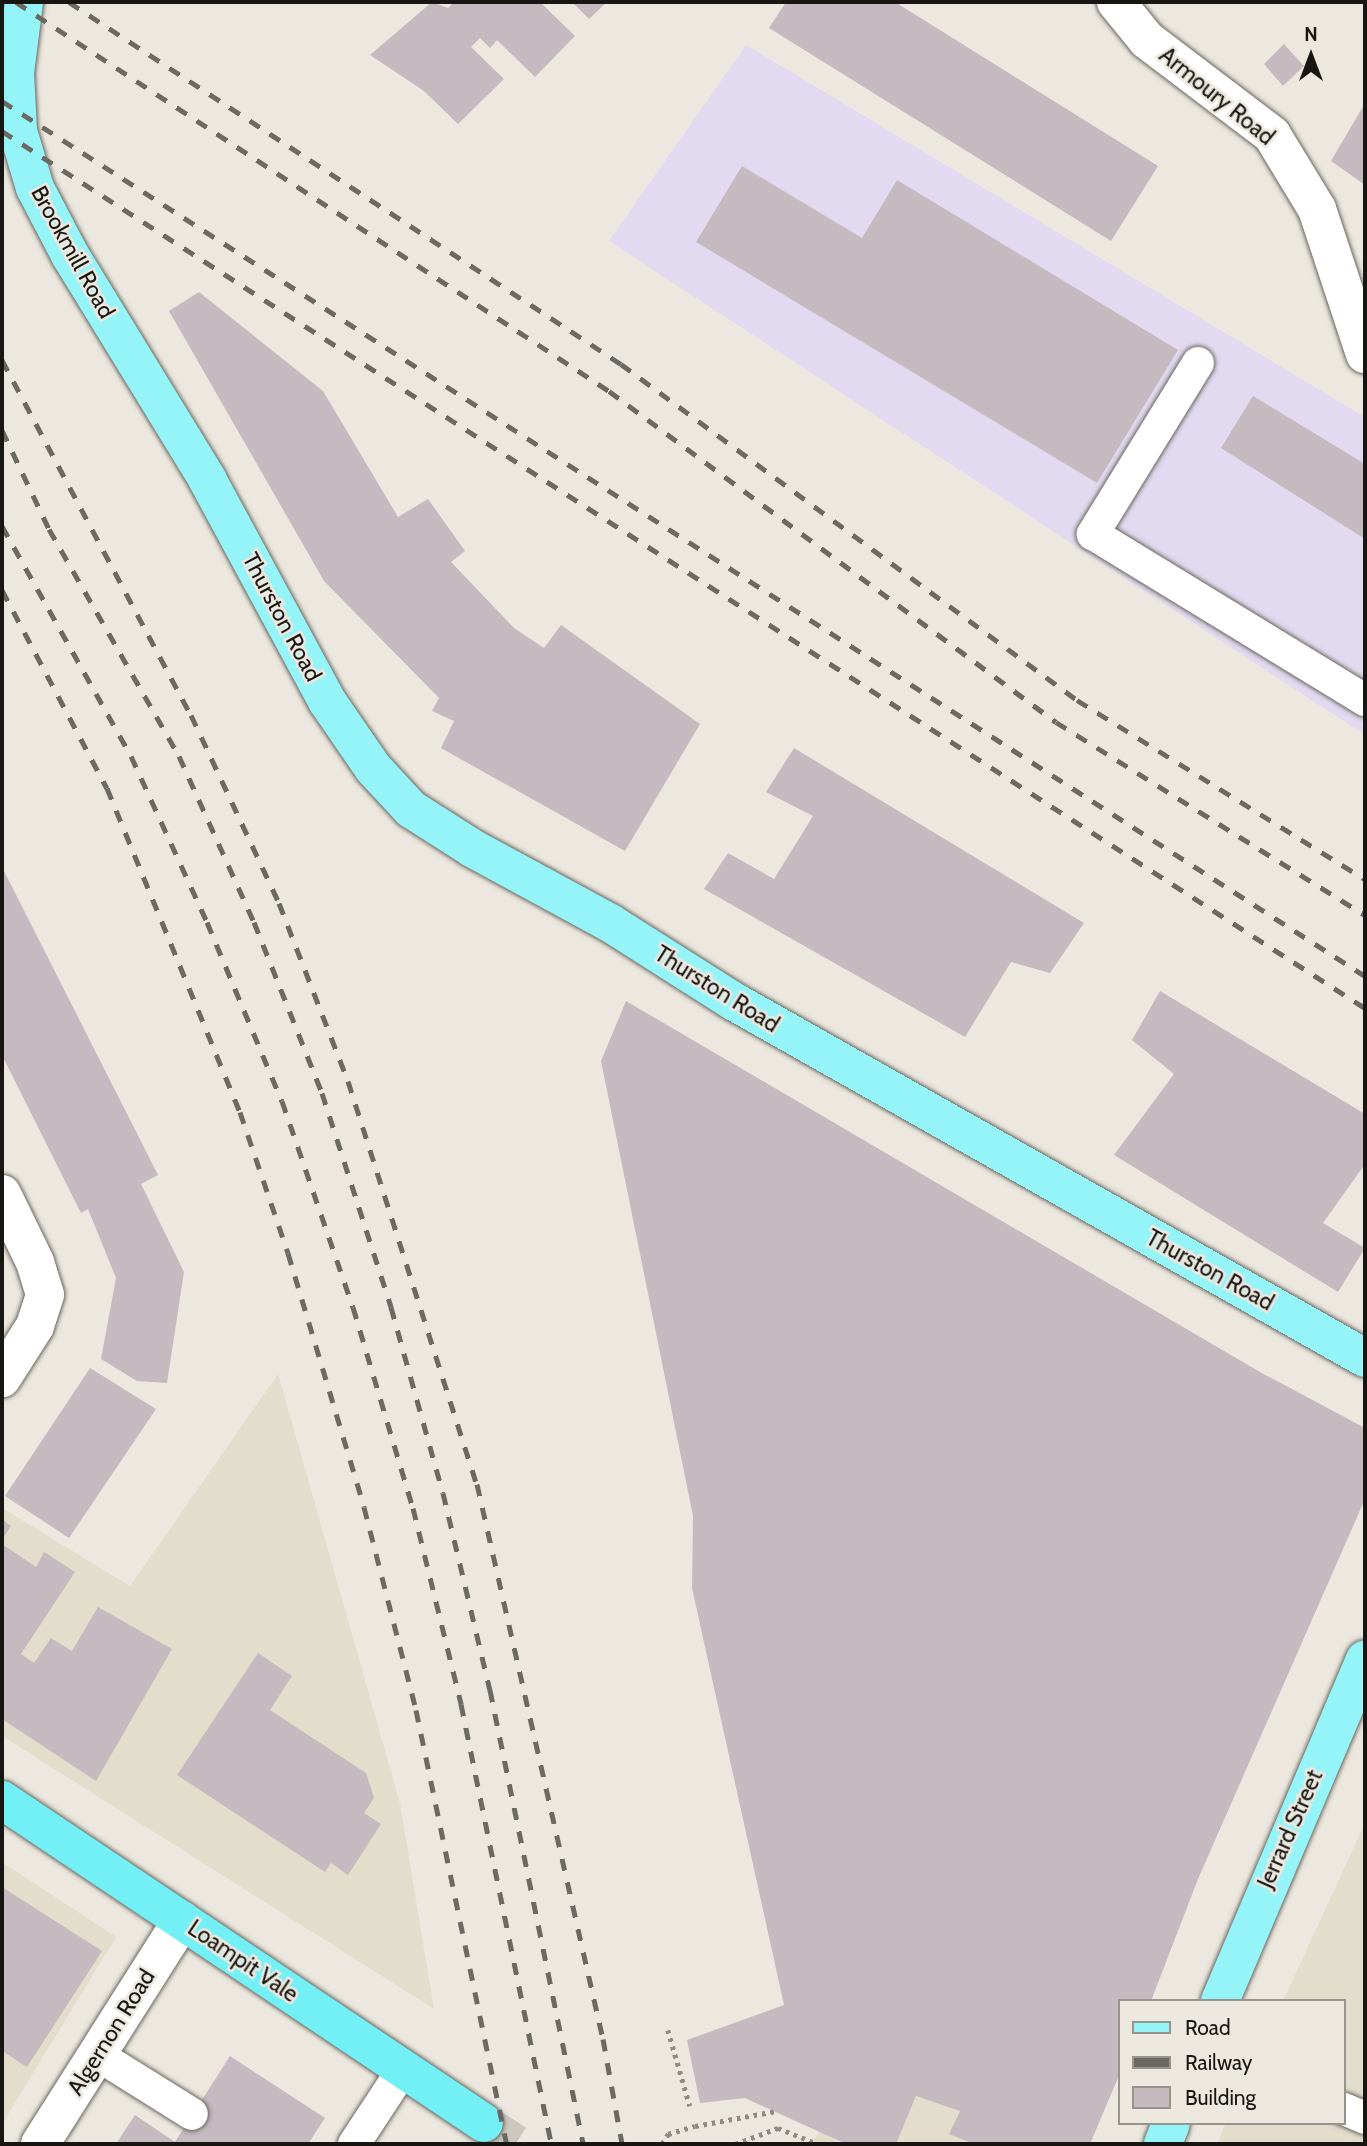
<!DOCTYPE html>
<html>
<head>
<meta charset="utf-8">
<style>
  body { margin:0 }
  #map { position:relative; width:1367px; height:2146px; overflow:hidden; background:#ece8df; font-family:Cabin,sans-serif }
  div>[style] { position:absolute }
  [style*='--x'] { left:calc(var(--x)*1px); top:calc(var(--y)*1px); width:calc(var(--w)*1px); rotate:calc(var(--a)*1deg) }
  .built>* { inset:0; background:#e3ddcc }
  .industrial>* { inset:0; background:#e2daf0 }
  .building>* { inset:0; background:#c4babf }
  .trunk-tunnel>* { height:38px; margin-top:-19px; transform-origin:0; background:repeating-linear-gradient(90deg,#ccc8c0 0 38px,transparent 0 57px) }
  .path>* { height:4.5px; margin-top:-2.25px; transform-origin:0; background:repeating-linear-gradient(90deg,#8e8b85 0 3.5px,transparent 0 8.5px) }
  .roads { filter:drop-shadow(0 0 2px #6a675f) drop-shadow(0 0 2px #6a675f) }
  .service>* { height:32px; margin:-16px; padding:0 16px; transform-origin:16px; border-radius:16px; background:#fff }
  .minor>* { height:38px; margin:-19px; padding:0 19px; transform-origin:19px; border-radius:19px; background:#fff }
  .primary>* { height:38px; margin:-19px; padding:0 19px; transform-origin:19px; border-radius:19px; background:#95f4f8 }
  .trunk>* { height:38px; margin:-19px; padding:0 19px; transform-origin:19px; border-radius:19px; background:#72f0f6 }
  .rail>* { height:5px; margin-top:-2.5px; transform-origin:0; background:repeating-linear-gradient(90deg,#6b6963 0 12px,transparent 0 24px) }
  span { translate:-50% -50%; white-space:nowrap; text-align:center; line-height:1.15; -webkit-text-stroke:5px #ece8df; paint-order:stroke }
  .street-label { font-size:23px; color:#171613 }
  .frame { position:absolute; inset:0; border:4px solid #171613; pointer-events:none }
  .legend { position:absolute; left:1118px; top:1999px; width:228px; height:126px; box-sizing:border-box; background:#ece8df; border:2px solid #97948d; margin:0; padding:9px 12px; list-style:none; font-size:21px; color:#171613 }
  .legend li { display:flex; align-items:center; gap:14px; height:35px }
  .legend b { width:35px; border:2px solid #97948d }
  .north { position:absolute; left:1276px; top:21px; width:70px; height:70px; -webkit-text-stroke:5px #ece8df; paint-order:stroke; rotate:0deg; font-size:19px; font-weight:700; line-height:28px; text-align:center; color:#171613 }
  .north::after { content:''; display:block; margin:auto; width:24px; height:32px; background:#171613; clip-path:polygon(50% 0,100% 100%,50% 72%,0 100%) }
</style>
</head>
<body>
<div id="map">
  <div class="built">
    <i style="clip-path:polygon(278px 1374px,400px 1803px,434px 2009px,2px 1736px,2px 1508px,130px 1586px)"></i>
    <i style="clip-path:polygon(1365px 1823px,1365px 2144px,1217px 2144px,1226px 2123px,1344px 2123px,1344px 2001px,1283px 2001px)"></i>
    <i style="clip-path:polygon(2px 1862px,116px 1937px,2px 2124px)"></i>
    <i style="clip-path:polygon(916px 2096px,960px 2111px,949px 2134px,974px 2144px,896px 2144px)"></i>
    <i style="clip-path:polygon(821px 2130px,840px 2144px,810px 2144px)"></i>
  </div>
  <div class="industrial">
    <i style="clip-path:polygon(746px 45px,1365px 417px,1365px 735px,609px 241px)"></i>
  </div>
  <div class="building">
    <i style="clip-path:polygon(432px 2px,448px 8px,454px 2px,540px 2px,575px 36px,535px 77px,497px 40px,490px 48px,480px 38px,471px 47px,504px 79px,458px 124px,424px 91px,370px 55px)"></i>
    <i style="clip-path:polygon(572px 2px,607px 2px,589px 19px)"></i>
    <i style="clip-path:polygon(786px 2px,895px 2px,1158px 166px,1111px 241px,769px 28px)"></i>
    <i style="clip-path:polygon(1284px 44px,1304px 66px,1283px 86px,1264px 64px)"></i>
    <i style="clip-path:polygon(1365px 103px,1365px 185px,1331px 161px)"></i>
    <i style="clip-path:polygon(742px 166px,862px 238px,897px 180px,1178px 350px,1097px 483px,696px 242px)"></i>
    <i style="clip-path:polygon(199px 292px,323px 391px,398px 517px,428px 499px,465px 551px,451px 562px,514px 628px,544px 648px,561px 625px,700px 724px,625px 851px,441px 748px,454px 721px,432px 711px,439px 698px,324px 581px,169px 311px)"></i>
    <i style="clip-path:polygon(1253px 396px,1365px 464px,1365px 539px,1221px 448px)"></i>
    <i style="clip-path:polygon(794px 748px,1084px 923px,1050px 973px,1011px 962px,965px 1037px,704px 889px,728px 853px,774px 879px,813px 816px,766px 792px)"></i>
    <i style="clip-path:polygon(2px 867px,158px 1175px,141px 1184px,184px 1272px,167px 1383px,137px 1381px,101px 1359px,116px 1278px,88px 1209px,81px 1213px,2px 1055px)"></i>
    <i style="clip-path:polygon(1160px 991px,1365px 1114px,1365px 1164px,1323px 1223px,1365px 1248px,1338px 1292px,1114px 1155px,1174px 1074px,1132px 1040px)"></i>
    <i style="clip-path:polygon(626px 1001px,1260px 1372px,1365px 1428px,1365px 1499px,1198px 1879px,1151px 2001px,1120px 2001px,1120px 2073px,1090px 2144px,974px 2144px,949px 2134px,960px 2111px,916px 2096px,896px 2144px,846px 2144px,745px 2098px,700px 2103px,687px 2040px,784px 2005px,692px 1588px,693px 1516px,601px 1061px)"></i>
    <i style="clip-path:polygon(90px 1368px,156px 1409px,69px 1538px,5px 1496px)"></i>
    <i style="clip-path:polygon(2px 1519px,11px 1526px,2px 1540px)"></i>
    <i style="clip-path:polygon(2px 1544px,36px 1567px,44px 1552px,75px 1572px,21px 1654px,34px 1663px,51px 1638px,72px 1651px,98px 1607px,172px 1649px,96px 1781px,2px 1719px)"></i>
    <i style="clip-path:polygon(258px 1653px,292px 1676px,270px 1710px,366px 1773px,374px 1798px,364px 1813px,381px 1824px,348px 1875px,331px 1863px,325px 1872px,177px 1775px)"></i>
    <i style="clip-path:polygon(2px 1887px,102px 1951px,27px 2067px,2px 2051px)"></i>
    <i style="clip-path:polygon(230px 2056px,325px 2118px,308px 2144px,116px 2144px,135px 2115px,175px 2142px)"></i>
  </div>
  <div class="trunk-tunnel">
    <i style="--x:484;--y:2123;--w:38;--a:33"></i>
  </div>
  <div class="path">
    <i style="--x:668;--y:2030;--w:79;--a:73.9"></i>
    <i style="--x:662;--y:2144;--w:12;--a:-59"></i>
    <i style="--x:668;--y:2134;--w:28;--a:-17"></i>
    <i style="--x:695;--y:2126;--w:82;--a:-10.5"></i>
    <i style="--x:735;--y:2144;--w:46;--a:-20.4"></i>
    <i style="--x:778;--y:2128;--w:43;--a:21.8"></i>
  </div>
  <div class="roads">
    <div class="service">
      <i style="--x:1198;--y:363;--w:201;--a:121.6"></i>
      <i style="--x:1093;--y:534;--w:319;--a:31.4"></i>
      <i style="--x:96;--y:2054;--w:113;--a:32"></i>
      <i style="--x:1344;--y:2109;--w:23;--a:23"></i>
      <i style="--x:354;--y:2144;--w:91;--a:-56.7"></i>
    </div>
    <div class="minor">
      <i style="--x:1116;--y:2;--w:49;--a:50.8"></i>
      <i style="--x:1147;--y:40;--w:157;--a:37.2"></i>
      <i style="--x:1272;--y:135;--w:87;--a:58.7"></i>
      <i style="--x:1317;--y:209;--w:153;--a:71.7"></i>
      <i style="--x:2;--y:1194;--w:76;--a:64.1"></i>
      <i style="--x:35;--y:1262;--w:34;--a:73"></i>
      <i style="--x:45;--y:1295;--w:33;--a:108"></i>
      <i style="--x:35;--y:1326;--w:62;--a:122.4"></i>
      <i style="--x:40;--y:2144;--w:265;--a:-57.6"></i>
    </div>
    <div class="primary">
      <i style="--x:24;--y:2;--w:72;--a:97.2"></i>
      <i style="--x:15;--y:73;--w:58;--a:87"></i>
      <i style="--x:18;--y:131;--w:59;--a:73.4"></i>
      <i style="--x:35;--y:188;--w:76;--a:62.4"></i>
      <i style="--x:70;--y:255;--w:263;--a:58.5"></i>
      <i style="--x:207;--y:479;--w:252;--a:61.6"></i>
      <i style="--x:327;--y:701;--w:81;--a:55.5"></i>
      <i style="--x:373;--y:768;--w:56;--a:47.2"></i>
      <i style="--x:411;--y:809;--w:72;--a:32.6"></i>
      <i style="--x:472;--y:848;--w:157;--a:28.5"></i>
      <i style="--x:610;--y:923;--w:146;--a:32.4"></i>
      <i style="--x:733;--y:1001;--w:726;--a:29.46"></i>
      <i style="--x:1220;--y:2001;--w:371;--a:-67"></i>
      <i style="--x:1163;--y:2144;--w:22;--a:-69"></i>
    </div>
    <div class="trunk">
      <i style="--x:2;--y:1800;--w:580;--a:33.83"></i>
    </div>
  </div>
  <div class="rail">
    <i style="--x:16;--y:2;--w:709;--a:33.26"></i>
    <i style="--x:609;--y:391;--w:556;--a:36.52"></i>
    <i style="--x:1056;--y:722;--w:364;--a:32"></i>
    <i style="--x:69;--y:2;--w:660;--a:33.26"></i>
    <i style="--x:621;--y:364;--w:566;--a:36.38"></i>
    <i style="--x:1077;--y:700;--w:339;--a:31.9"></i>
    <i style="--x:2;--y:101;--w:1620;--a:32.7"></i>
    <i style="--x:2;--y:131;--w:1621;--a:32.76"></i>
    <i style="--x:2;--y:360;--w:402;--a:62"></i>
    <i style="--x:191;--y:715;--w:208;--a:64.9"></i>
    <i style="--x:279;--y:903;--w:191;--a:68.8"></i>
    <i style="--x:348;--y:1081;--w:423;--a:72.3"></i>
    <i style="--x:477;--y:1484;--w:569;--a:77.21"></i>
    <i style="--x:603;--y:2039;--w:107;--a:79.7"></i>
    <i style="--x:2;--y:430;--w:110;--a:64.6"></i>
    <i style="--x:49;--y:529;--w:262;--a:60.2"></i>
    <i style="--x:179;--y:756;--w:182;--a:65.7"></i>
    <i style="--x:254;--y:922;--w:184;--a:68.3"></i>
    <i style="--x:322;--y:1093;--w:225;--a:72.1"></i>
    <i style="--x:391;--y:1307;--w:193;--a:74.4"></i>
    <i style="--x:443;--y:1493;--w:203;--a:76.6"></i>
    <i style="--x:490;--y:1690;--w:463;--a:78.4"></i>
    <i style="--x:2;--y:526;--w:264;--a:60.7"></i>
    <i style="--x:131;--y:756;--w:183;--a:65.4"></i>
    <i style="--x:207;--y:922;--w:194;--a:67.3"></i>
    <i style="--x:282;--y:1101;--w:218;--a:71"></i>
    <i style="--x:353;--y:1307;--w:210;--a:73.4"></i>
    <i style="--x:413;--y:1508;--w:202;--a:76.2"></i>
    <i style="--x:461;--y:1704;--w:449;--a:78.4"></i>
    <i style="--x:2;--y:590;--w:224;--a:62.1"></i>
    <i style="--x:107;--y:788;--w:350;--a:67.7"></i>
    <i style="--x:240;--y:1112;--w:149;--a:71.2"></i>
    <i style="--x:288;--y:1253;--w:265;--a:73.3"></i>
    <i style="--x:364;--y:1507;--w:210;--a:75.6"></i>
    <i style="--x:416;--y:1710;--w:443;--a:78.2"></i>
  </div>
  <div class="street-label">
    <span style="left:1217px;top:96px;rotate:39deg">Armoury Road</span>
    <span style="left:73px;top:252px;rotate:61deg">Brookmill Road</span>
    <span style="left:282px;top:617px;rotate:62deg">Thurston Road</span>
    <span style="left:717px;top:989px;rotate:32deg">Thurston Road</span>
    <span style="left:1210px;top:1270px;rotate:29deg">Thurston Road</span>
    <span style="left:1290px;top:1829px;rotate:-66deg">Jerrard Street</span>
    <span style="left:243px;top:1961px;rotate:34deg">Loampit Vale</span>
    <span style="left:111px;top:2032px;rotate:-58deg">Algernon Road</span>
  </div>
  <div class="frame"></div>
  <ul class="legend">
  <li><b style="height:9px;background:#95f4f8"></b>Road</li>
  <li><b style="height:9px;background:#6b6963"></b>Railway</li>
  <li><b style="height:19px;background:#c4babf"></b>Building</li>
  </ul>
  <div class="north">N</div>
</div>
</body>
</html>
